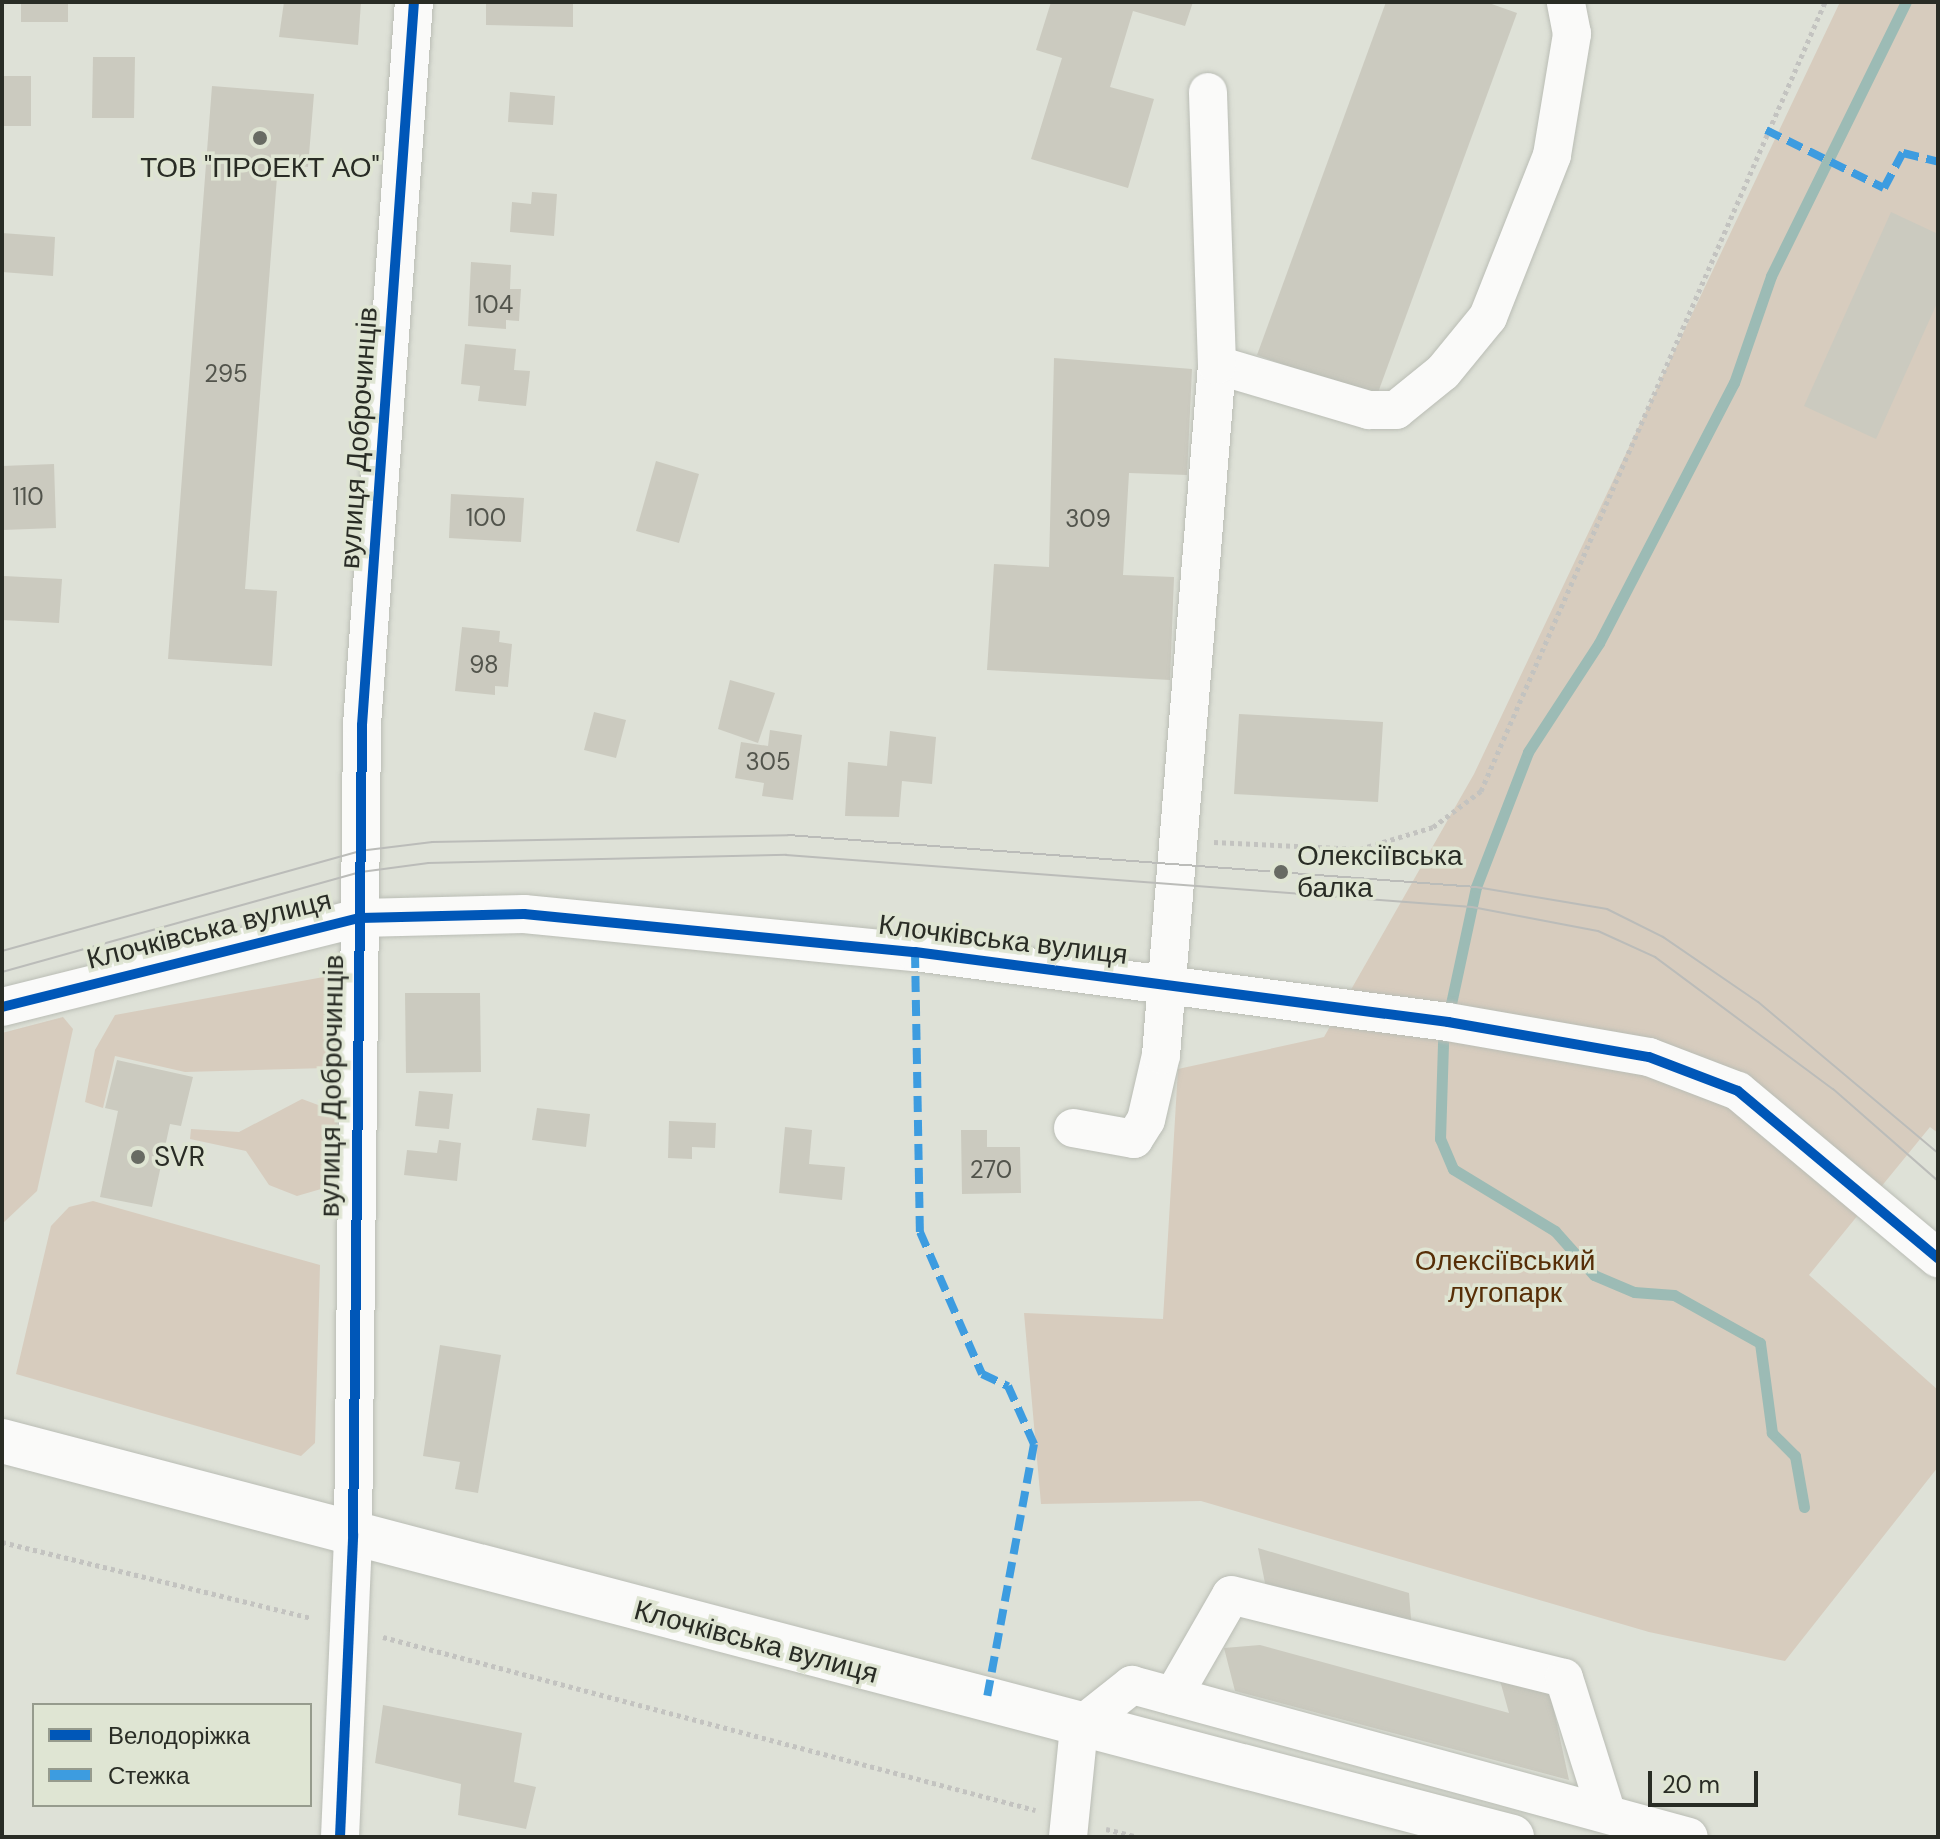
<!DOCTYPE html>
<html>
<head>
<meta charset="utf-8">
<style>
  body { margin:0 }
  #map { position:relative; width:1940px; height:1839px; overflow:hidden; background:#dee1d7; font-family:"DM Sans",sans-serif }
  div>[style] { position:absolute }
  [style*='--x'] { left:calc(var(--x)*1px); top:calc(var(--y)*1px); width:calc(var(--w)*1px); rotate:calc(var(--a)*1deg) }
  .green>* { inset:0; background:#d7ccbe }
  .stream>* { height:11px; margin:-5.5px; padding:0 5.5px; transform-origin:5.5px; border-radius:5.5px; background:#9cbbb5 }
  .building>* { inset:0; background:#cbcabf }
  .path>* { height:5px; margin-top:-2.5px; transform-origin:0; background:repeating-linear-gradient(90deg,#c3c3c0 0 4px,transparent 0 8px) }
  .roads { filter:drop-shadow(0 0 2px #babdb5) drop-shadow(0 0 2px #babdb5) }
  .minor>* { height:38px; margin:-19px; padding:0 19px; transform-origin:19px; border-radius:19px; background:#fafaf9 }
  .major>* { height:44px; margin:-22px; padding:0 22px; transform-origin:22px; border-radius:22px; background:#fafaf9 }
  .tram>* { height:2px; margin:-1px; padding:0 1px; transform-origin:1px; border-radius:1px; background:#bbbcb9 }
  .quiet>* { height:8px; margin-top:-4px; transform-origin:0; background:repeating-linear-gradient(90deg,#3d9ce0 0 16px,transparent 0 24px) }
  .cycleway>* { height:10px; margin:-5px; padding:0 5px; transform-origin:5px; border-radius:5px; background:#0057b8 }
  .dots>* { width:22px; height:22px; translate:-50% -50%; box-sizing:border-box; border:4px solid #dfe5d3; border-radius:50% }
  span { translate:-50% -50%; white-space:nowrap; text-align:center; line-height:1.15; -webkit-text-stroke:7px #dfe5d3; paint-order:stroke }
  .number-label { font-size:24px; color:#52544c }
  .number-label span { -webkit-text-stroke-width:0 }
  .poi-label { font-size:28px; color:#292c25 }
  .left { translate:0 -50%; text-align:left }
  .street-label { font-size:28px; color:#292c25 }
  .park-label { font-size:28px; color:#572e07 }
  .frame { position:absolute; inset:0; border:4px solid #292c25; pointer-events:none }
  .legend { position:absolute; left:32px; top:1703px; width:280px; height:104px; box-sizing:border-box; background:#dfe5d3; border:2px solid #969b8d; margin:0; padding:10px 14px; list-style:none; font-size:24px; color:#292c25 }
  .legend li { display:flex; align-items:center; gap:16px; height:40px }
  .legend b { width:40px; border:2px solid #969b8d }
  .scale { position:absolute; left:1648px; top:1771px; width:110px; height:36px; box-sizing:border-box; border:4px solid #292c25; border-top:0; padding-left:10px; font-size:24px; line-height:28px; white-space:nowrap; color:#292c25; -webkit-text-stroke:6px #dfe5d3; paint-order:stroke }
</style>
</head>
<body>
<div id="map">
  <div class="green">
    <i style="clip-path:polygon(1840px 2px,1938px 2px,1938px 1133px,1930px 1127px,1809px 1275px,1938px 1390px,1938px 1467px,1785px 1661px,1649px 1632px,1201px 1501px,1041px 1504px,1024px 1313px,1163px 1319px,1178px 1069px,1324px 1037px,1474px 774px)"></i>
    <i style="clip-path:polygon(329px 976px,341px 985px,337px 1061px,326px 1068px,185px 1072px,115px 1056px,103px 1108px,85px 1102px,95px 1050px,115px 1015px)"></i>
    <i style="clip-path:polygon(63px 1017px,73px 1029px,37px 1191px,2px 1224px,2px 1033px)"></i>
    <i style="clip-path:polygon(302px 1099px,337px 1112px,338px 1161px,321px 1189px,297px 1196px,269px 1185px,246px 1151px,190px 1139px,191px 1129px,239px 1132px)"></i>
    <i style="clip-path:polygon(93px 1201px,320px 1265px,315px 1443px,301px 1456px,16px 1374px,51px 1226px,69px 1207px)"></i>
  </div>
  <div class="stream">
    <i style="--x:1804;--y:1507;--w:52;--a:-100"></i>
    <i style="--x:1795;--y:1456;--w:33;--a:-135"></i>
    <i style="--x:1772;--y:1433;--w:91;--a:-97.6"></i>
    <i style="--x:1760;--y:1343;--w:98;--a:-150.8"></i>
    <i style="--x:1674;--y:1295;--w:40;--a:-175.7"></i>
    <i style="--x:1634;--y:1292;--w:43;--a:-157"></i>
    <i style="--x:1594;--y:1275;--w:59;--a:-131.6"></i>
    <i style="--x:1555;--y:1231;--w:119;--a:-148.7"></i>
    <i style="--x:1453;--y:1169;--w:33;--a:-113"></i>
    <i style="--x:1440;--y:1139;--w:98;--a:-88.2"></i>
    <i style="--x:1443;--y:1041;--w:157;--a:-77.9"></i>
    <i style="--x:1476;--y:887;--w:145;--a:-68.9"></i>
    <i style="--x:1528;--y:752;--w:130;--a:-56.9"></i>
    <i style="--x:1599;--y:643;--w:293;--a:-62.6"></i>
    <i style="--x:1734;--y:383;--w:113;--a:-70.9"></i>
    <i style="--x:1771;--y:276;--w:305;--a:-63.8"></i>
  </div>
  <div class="building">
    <i style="clip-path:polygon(21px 2px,68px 2px,68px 22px,21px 22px)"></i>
    <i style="clip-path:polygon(284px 2px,361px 2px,358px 45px,279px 37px)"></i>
    <i style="clip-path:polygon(486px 2px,573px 2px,573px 27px,486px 25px)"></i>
    <i style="clip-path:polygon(1051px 2px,1193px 2px,1185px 26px,1133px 11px,1110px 87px,1154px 99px,1128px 188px,1031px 159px,1062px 58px,1036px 50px)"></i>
    <i style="clip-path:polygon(1386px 2px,1486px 2px,1517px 13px,1376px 398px,1257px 355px)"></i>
    <i style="clip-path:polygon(93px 57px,135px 57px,134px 118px,92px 118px)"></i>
    <i style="clip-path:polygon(2px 76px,31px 76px,31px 126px,2px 126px)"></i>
    <i style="clip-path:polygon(212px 86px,314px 94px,308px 167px,278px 164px,245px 589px,277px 591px,272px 666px,168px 659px)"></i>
    <i style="clip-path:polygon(510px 92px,555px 96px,553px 125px,508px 122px)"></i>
    <i style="clip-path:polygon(532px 192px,557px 194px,554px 236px,510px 232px,512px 202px,531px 204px)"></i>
    <i style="clip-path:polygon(1891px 212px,1938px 234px,1938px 301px,1876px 439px,1804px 406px)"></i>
    <i style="clip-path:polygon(2px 233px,55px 237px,53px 276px,2px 272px)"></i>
    <i style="clip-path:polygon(471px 262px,511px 265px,510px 289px,521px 289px,519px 321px,506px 320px,506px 329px,468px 326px)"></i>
    <i style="clip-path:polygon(465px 344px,516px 349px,514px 370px,530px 371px,526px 406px,478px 401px,480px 386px,461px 384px)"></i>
    <i style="clip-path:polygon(1054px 358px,1192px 369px,1187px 475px,1129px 473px,1123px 575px,1174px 577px,1170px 680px,987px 670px,994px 564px,1049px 567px)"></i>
    <i style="clip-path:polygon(656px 461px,699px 474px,679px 543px,636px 531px)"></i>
    <i style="clip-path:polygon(54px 464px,56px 528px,2px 530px,2px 466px)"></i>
    <i style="clip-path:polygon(451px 494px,524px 498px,521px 542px,449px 538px)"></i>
    <i style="clip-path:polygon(4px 576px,62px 579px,59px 623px,2px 620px)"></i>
    <i style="clip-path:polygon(462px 627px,500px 631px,499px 642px,512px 644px,508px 687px,495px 686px,495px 695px,455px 691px)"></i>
    <i style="clip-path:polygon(730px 680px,775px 693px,758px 743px,718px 729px)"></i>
    <i style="clip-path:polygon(594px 712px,626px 720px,616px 758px,584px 750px)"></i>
    <i style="clip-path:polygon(1239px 714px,1383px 722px,1378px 802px,1234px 794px)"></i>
    <i style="clip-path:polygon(770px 730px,802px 735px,793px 800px,762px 796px,764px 783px,735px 778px,741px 742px,768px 746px)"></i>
    <i style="clip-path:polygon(890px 731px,936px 737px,932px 784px,902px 781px,899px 817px,845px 816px,848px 762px,887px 766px)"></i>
    <i style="clip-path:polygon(405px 993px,480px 993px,481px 1072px,406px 1073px)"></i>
    <i style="clip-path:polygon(117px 1060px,193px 1077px,181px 1126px,170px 1124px,152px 1207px,100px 1197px,118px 1111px,105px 1108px)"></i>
    <i style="clip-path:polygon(419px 1091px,453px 1094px,449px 1129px,415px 1126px)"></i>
    <i style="clip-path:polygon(537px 1108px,590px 1114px,586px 1147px,532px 1140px)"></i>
    <i style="clip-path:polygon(669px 1121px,716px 1123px,715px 1148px,692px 1147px,692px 1159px,668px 1158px)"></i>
    <i style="clip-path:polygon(785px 1127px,812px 1130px,809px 1164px,845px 1167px,842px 1200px,779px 1193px)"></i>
    <i style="clip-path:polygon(961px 1130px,987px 1130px,987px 1147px,1020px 1147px,1021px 1193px,962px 1194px)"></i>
    <i style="clip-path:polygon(439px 1140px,461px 1143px,457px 1181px,404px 1175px,407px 1150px,437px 1153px)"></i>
    <i style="clip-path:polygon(440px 1345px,501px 1355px,478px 1493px,455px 1489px,460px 1462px,423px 1456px)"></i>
    <i style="clip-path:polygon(1258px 1548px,1409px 1593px,1412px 1631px,1267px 1593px)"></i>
    <i style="clip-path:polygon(1260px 1645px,1509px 1713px,1499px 1677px,1550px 1692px,1569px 1780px,1235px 1691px,1224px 1648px)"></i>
    <i style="clip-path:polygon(383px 1705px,522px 1733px,514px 1782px,536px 1787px,526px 1829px,458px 1815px,461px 1784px,375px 1763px)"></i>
  </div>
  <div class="path">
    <i style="--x:1214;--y:842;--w:146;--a:2.7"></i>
    <i style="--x:1360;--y:849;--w:76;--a:-16.8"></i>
    <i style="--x:1433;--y:827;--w:60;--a:-36.9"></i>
    <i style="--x:1481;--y:791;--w:861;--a:-66.44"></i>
    <i style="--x:2;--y:1542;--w:319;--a:13.8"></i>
    <i style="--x:383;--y:1637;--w:675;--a:14.86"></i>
    <i style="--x:1106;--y:1829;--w:32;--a:14"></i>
  </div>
  <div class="roads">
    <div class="minor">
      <i style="--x:1217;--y:365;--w:159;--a:16.5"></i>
      <i style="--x:1369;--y:410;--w:27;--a:0"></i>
      <i style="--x:1396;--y:410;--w:60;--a:-39"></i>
      <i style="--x:1443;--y:372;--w:71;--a:-50.7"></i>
      <i style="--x:1488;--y:317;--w:174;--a:-68.4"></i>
      <i style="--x:1552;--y:155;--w:123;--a:-80.6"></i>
      <i style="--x:1572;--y:34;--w:33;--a:-101"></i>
      <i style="--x:2;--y:1007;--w:369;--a:-14"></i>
      <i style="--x:360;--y:918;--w:164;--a:-1.4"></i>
      <i style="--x:524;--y:914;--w:393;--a:5.6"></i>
      <i style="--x:915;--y:952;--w:538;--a:7.48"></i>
      <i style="--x:1448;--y:1022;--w:204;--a:9.9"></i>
      <i style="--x:1649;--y:1057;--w:95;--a:20.9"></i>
      <i style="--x:1738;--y:1091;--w:261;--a:39.9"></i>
      <i style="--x:1073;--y:1128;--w:62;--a:10.2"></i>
      <i style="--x:1134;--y:1139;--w:22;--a:-58"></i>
      <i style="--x:1146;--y:1120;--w:67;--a:-77"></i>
      <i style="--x:1161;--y:1055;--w:692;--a:-85.36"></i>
      <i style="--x:1217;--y:365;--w:273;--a:-91.9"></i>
      <i style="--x:1173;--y:1696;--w:116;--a:-60.1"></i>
      <i style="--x:1231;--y:1595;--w:343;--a:14"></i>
      <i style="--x:1564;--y:1678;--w:136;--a:72.5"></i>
      <i style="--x:340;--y:1837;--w:302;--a:-87.5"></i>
      <i style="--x:353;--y:1535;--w:810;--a:-89.36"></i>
      <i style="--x:362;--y:725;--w:725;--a:-85.89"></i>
      <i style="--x:1068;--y:1837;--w:111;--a:-84.3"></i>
      <i style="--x:1079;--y:1727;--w:68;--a:-38.4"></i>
      <i style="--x:1132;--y:1685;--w:577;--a:15.26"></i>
    </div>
    <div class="major">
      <i style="--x:2;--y:1441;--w:1561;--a:14.69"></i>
    </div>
  </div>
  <div class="tram">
    <i style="--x:2;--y:951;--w:371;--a:-15.6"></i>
    <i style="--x:359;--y:851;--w:74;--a:-7"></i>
    <i style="--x:432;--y:842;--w:356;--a:-1.1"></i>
    <i style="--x:788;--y:835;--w:690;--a:4.32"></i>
    <i style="--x:1476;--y:887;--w:133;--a:9.5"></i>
    <i style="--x:1607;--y:909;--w:63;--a:26.6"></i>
    <i style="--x:1663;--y:937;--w:115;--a:34.4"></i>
    <i style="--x:1758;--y:1002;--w:235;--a:40"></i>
    <i style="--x:2;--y:972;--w:373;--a:-15.6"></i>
    <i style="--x:361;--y:872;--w:68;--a:-7.7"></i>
    <i style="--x:428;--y:863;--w:358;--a:-1.3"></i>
    <i style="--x:786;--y:855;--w:688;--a:4.33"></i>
    <i style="--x:1472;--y:907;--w:128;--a:10.8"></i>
    <i style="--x:1598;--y:931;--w:63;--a:24.5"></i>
    <i style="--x:1655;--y:957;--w:222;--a:36.6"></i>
    <i style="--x:1833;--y:1089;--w:140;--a:41.2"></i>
  </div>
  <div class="quiet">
    <i style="--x:1766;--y:130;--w:131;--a:26.2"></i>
    <i style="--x:1884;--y:188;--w:40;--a:-62"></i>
    <i style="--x:1903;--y:153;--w:36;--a:14"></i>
    <i style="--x:915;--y:952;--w:280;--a:89"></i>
    <i style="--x:920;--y:1232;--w:155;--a:66.4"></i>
    <i style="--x:982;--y:1374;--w:29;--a:25"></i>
    <i style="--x:1008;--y:1386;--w:64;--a:65.9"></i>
    <i style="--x:1034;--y:1444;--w:263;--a:100.5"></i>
  </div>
  <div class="cycleway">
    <i style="--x:2;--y:1007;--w:369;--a:-14"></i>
    <i style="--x:360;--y:918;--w:164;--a:-1.4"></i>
    <i style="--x:524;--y:914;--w:393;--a:5.6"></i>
    <i style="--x:915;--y:952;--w:538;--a:7.48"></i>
    <i style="--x:1448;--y:1022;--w:204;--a:9.9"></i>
    <i style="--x:1649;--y:1057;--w:95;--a:20.9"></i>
    <i style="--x:1738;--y:1091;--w:261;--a:39.9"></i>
    <i style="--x:340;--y:1837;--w:302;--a:-87.5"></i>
    <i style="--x:353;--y:1535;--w:810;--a:-89.36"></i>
    <i style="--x:362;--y:725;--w:725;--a:-85.89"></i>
  </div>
  <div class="dots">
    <i style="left:260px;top:138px;background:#686b63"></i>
    <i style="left:1281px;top:872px;background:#686b63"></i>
    <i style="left:138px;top:1157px;background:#686b63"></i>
  </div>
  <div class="number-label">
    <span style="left:494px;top:305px">104</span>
    <span style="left:226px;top:374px">295</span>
    <span style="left:28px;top:497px">110</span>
    <span style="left:486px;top:518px">100</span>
    <span style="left:1088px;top:519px">309</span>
    <span style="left:484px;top:665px">98</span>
    <span style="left:768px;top:762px">305</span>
    <span style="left:991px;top:1170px">270</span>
  </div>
  <div class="poi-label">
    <span style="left:260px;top:168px">ТОВ "ПРОЕКТ АО"</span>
    <span class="left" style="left:1297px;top:872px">Олексіївська<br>балка</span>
    <span class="left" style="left:154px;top:1157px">SVR</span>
  </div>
  <div class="street-label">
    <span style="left:359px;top:438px;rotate:-86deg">вулиця Доброчинців</span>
    <span style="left:209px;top:930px;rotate:-14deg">Клочківська вулиця</span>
    <span style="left:1003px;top:940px;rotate:7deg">Клочківська вулиця</span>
    <span style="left:332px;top:1086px;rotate:-89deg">вулиця Доброчинців</span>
    <span style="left:756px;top:1642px;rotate:15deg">Клочківська вулиця</span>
  </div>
  <div class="park-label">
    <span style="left:1505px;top:1277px">Олексіївський<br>лугопарк</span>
  </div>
  <div class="frame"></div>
  <ul class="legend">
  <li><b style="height:10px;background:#0057b8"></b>Велодоріжка</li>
  <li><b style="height:10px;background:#3d9ce0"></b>Стежка</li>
  </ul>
  <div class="scale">20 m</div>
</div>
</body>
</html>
